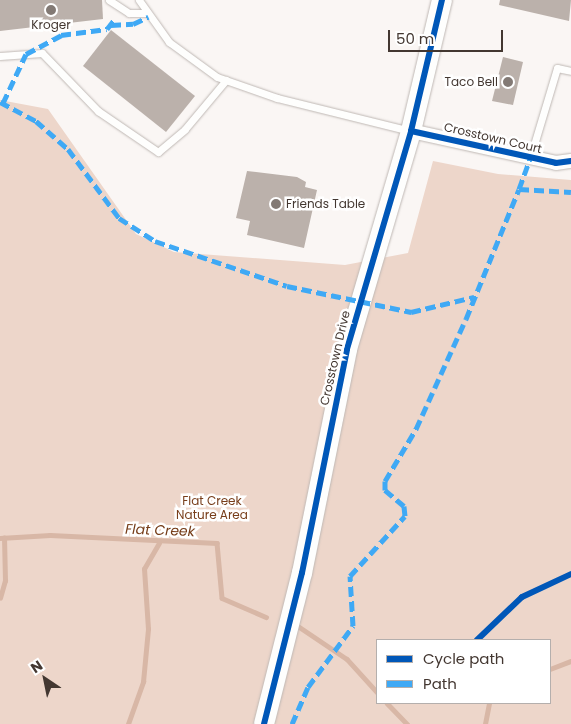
<!DOCTYPE html>
<html>
<head>
<meta charset="utf-8">
<style>
  body { margin:0 }
  #map { position:relative; width:571px; height:724px; overflow:hidden; background:#faf6f4; font-family:Poppins,sans-serif }
  div>[style] { position:absolute }
  [style*='--x'] { left:calc(var(--x)*1px); top:calc(var(--y)*1px); width:calc(var(--w)*1px); rotate:calc(var(--a)*1deg) }
  .green>* { inset:0; background:#edd6ca }
  .stream>* { height:4.5px; margin:-2.25px; padding:0 2.25px; transform-origin:2.25px; border-radius:2.25px; background:#d8b7a6 }
  .building>* { inset:0; background:#bbb1ab }
  .roads { filter:drop-shadow(0 0 1px #bfb8b4) drop-shadow(0 0 1px #bfb8b4) }
  .lane>* { height:7px; margin:-3.5px; padding:0 3.5px; transform-origin:3.5px; border-radius:3.5px; background:#fefefd }
  .street>* { height:14px; margin:-7px; padding:0 7px; transform-origin:7px; border-radius:7px; background:#fefefd }
  .secondary>* { height:20px; margin:-10px; padding:0 10px; transform-origin:10px; border-radius:10px; background:#fefefd }
  .quiet>* { height:5px; margin-top:-2.5px; transform-origin:0; background:repeating-linear-gradient(90deg,#3fa9f5 0 10px,transparent 0 15px) }
  .cycleway>* { height:6px; margin:-3px; padding:0 3px; transform-origin:3px; border-radius:3px; background:#0057b8 }
  .dots>* { width:14px; height:14px; translate:-50% -50%; box-sizing:border-box; border:2px solid #fff; border-radius:50% }
  span { translate:-50% -50%; white-space:nowrap; text-align:center; line-height:1.15; -webkit-text-stroke:5px #fff; paint-order:stroke }
  .poi-label { font-size:12px; color:#433731 }
  .right { translate:-100% -50%; text-align:right }
  .left { translate:0 -50%; text-align:left }
  .street-label { font-size:12px; color:#433731 }
  .park-label { font-size:12px; color:#783e1b }
  .water-label { font-size:14px; color:#753c18; font-style:italic }
  .legend { position:absolute; left:376px; top:639px; width:175px; height:65px; box-sizing:border-box; background:#fff; border:1px solid #b4afad; margin:0; padding:6px 9px; list-style:none; font-size:15px; color:#433731 }
  .legend li { display:flex; align-items:center; gap:10px; height:25px }
  .legend b { width:25px; border:1px solid #b4afad }
  .north { position:absolute; left:20px; top:654px; width:50px; height:50px; -webkit-text-stroke:4px #fff; paint-order:stroke; rotate:326deg; font-size:14px; font-weight:700; line-height:20px; text-align:center; color:#433731 }
  .north::after { content:''; display:block; margin:auto; width:18px; height:22px; background:#433731; clip-path:polygon(50% 0,100% 100%,50% 72%,0 100%) }
  .scale { position:absolute; left:388px; top:30px; width:115px; height:22px; box-sizing:border-box; border:2px solid #433731; border-top:0; padding-left:6px; font-size:15px; line-height:18px; white-space:nowrap; color:#433731; -webkit-text-stroke:4px #fff; paint-order:stroke }
</style>
</head>
<body>
<div id="map">
  <div class="green">
    <i style="clip-path:polygon(evenodd,0 100px,48px 109px,136px 234px,174px 252px,345px 265px,408px 253px,433px 161px,498px 174px,571px 180px,571px 724px,0 724px,0 100px,377px 640px,550px 640px,550px 703px,377px 703px,377px 640px)"></i>
  </div>
  <div class="stream">
    <i style="--x:0;--y:538;--w:50;--a:-3.4"></i>
    <i style="--x:50;--y:535;--w:167;--a:2.7"></i>
    <i style="--x:217;--y:543;--w:55;--a:84.8"></i>
    <i style="--x:222;--y:598;--w:48;--a:23.4"></i>
    <i style="--x:0;--y:598;--w:18;--a:-74"></i>
    <i style="--x:5;--y:581;--w:43;--a:-91.3"></i>
    <i style="--x:298;--y:626;--w:59;--a:34"></i>
    <i style="--x:347;--y:659;--w:45;--a:47.7"></i>
    <i style="--x:550;--y:669;--w:22;--a:-21"></i>
    <i style="--x:387;--y:703;--w:29;--a:46"></i>
    <i style="--x:128;--y:724;--w:45;--a:-70.3"></i>
    <i style="--x:143;--y:682;--w:53;--a:-84.6"></i>
    <i style="--x:148;--y:629;--w:60;--a:-93.8"></i>
    <i style="--x:144;--y:569;--w:30;--a:-60"></i>
    <i style="--x:485;--y:724;--w:21;--a:-79"></i>
  </div>
  <div class="building">
    <i style="clip-path:polygon(0 0,102px 0,103px 19px,0 31px)"></i>
    <i style="clip-path:polygon(500px 0,571px 0,569px 21px,499px 5px)"></i>
    <i style="clip-path:polygon(111px 30px,195px 96px,166px 132px,83px 66px)"></i>
    <i style="clip-path:polygon(503px 57px,523px 62px,513px 105px,492px 101px)"></i>
    <i style="clip-path:polygon(247px 171px,297px 177px,306px 182px,305px 187px,317px 190px,304px 248px,247px 235px,250px 221px,236px 218px)"></i>
  </div>
  <div class="roads">
    <div class="lane">
      <i style="--x:109;--y:0;--w:24;--a:33"></i>
      <i style="--x:129;--y:13;--w:16;--a:0"></i>
      <i style="--x:139;--y:0;--w:52;--a:54.5"></i>
      <i style="--x:169;--y:42;--w:59;--a:36.1"></i>
      <i style="--x:217;--y:77;--w:64;--a:19.3"></i>
      <i style="--x:277;--y:98;--w:137;--a:13.9"></i>
      <i style="--x:0;--y:56;--w:42;--a:-4.1"></i>
      <i style="--x:42;--y:53;--w:81;--a:46"></i>
      <i style="--x:98;--y:111;--w:73;--a:34.3"></i>
      <i style="--x:158;--y:152;--w:35;--a:-40"></i>
      <i style="--x:185;--y:129;--w:64;--a:-50.1"></i>
      <i style="--x:530;--y:158;--w:94;--a:-73.3"></i>
      <i style="--x:557;--y:68;--w:14;--a:12"></i>
    </div>
    <div class="street">
      <i style="--x:411;--y:131;--w:148;--a:12.4"></i>
      <i style="--x:556;--y:163;--w:15;--a:-8"></i>
    </div>
    <div class="secondary">
      <i style="--x:264;--y:724;--w:156;--a:-75.9"></i>
      <i style="--x:302;--y:573;--w:228;--a:-78.6"></i>
      <i style="--x:347;--y:349;--w:227;--a:-73.6"></i>
      <i style="--x:411;--y:131;--w:135;--a:-76.7"></i>
    </div>
  </div>
  <div class="quiet">
    <i style="--x:111;--y:25;--w:22;--a:-3"></i>
    <i style="--x:133;--y:24;--w:17;--a:-25"></i>
    <i style="--x:0;--y:102;--w:41;--a:27.8"></i>
    <i style="--x:36;--y:121;--w:43;--a:41.2"></i>
    <i style="--x:68;--y:149;--w:86;--a:53.5"></i>
    <i style="--x:119;--y:218;--w:43;--a:32.6"></i>
    <i style="--x:155;--y:241;--w:139;--a:18.8"></i>
    <i style="--x:287;--y:286;--w:127;--a:11.8"></i>
    <i style="--x:411;--y:312;--w:65;--a:-13.4"></i>
    <i style="--x:3;--y:103;--w:54;--a:-64.9"></i>
    <i style="--x:26;--y:54;--w:40;--a:-28"></i>
    <i style="--x:61;--y:35;--w:46;--a:-7.4"></i>
    <i style="--x:107;--y:29;--w:11;--a:-52"></i>
    <i style="--x:519;--y:189;--w:33;--a:-70"></i>
    <i style="--x:292;--y:724;--w:40;--a:-66.6"></i>
    <i style="--x:308;--y:687;--w:76;--a:-53.6"></i>
    <i style="--x:353;--y:626;--w:50;--a:-93.4"></i>
    <i style="--x:350;--y:576;--w:81;--a:-47.5"></i>
    <i style="--x:405;--y:516;--w:10;--a:-96"></i>
    <i style="--x:404;--y:506;--w:25;--a:-140"></i>
    <i style="--x:385;--y:490;--w:9;--a:-90"></i>
    <i style="--x:385;--y:481;--w:61;--a:-59.2"></i>
    <i style="--x:416;--y:429;--w:121;--a:-65.6"></i>
    <i style="--x:466;--y:319;--w:140;--a:-67.8"></i>
    <i style="--x:519;--y:189;--w:52;--a:3.3"></i>
  </div>
  <div class="cycleway">
    <i style="--x:411;--y:131;--w:148;--a:12.4"></i>
    <i style="--x:556;--y:163;--w:15;--a:-8"></i>
    <i style="--x:477;--y:640;--w:62;--a:-43.7"></i>
    <i style="--x:522;--y:597;--w:54;--a:-25.1"></i>
    <i style="--x:264;--y:724;--w:156;--a:-75.9"></i>
    <i style="--x:302;--y:573;--w:228;--a:-78.6"></i>
    <i style="--x:347;--y:349;--w:227;--a:-73.6"></i>
    <i style="--x:411;--y:131;--w:135;--a:-76.7"></i>
  </div>
  <div class="dots">
    <i style="left:51px;top:10px;background:#837a75"></i>
    <i style="left:508px;top:82px;background:#837a75"></i>
    <i style="left:276px;top:204px;background:#837a75"></i>
  </div>
  <div class="poi-label">
    <span style="left:51px;top:25px">Kroger</span>
    <span class="right" style="left:498px;top:82px">Taco Bell</span>
    <span class="left" style="left:286px;top:204px">Friends Table</span>
  </div>
  <div class="street-label">
    <span style="left:493px;top:138px;rotate:13deg">Crosstown Court</span>
    <span style="left:335px;top:358px;rotate:-77deg">Crosstown Drive</span>
  </div>
  <div class="park-label">
    <span style="left:212px;top:508px">Flat Creek<br>Nature Area</span>
  </div>
  <div class="water-label">
    <span style="left:160px;top:530px;rotate:2deg">Flat Creek</span>
  </div>
  <ul class="legend">
  <li><b style="height:6px;background:#0057b8"></b>Cycle path</li>
  <li><b style="height:6px;background:#3fa9f5"></b>Path</li>
  </ul>
  <div class="north">N</div>
  <div class="scale">50 m</div>
</div>
</body>
</html>
